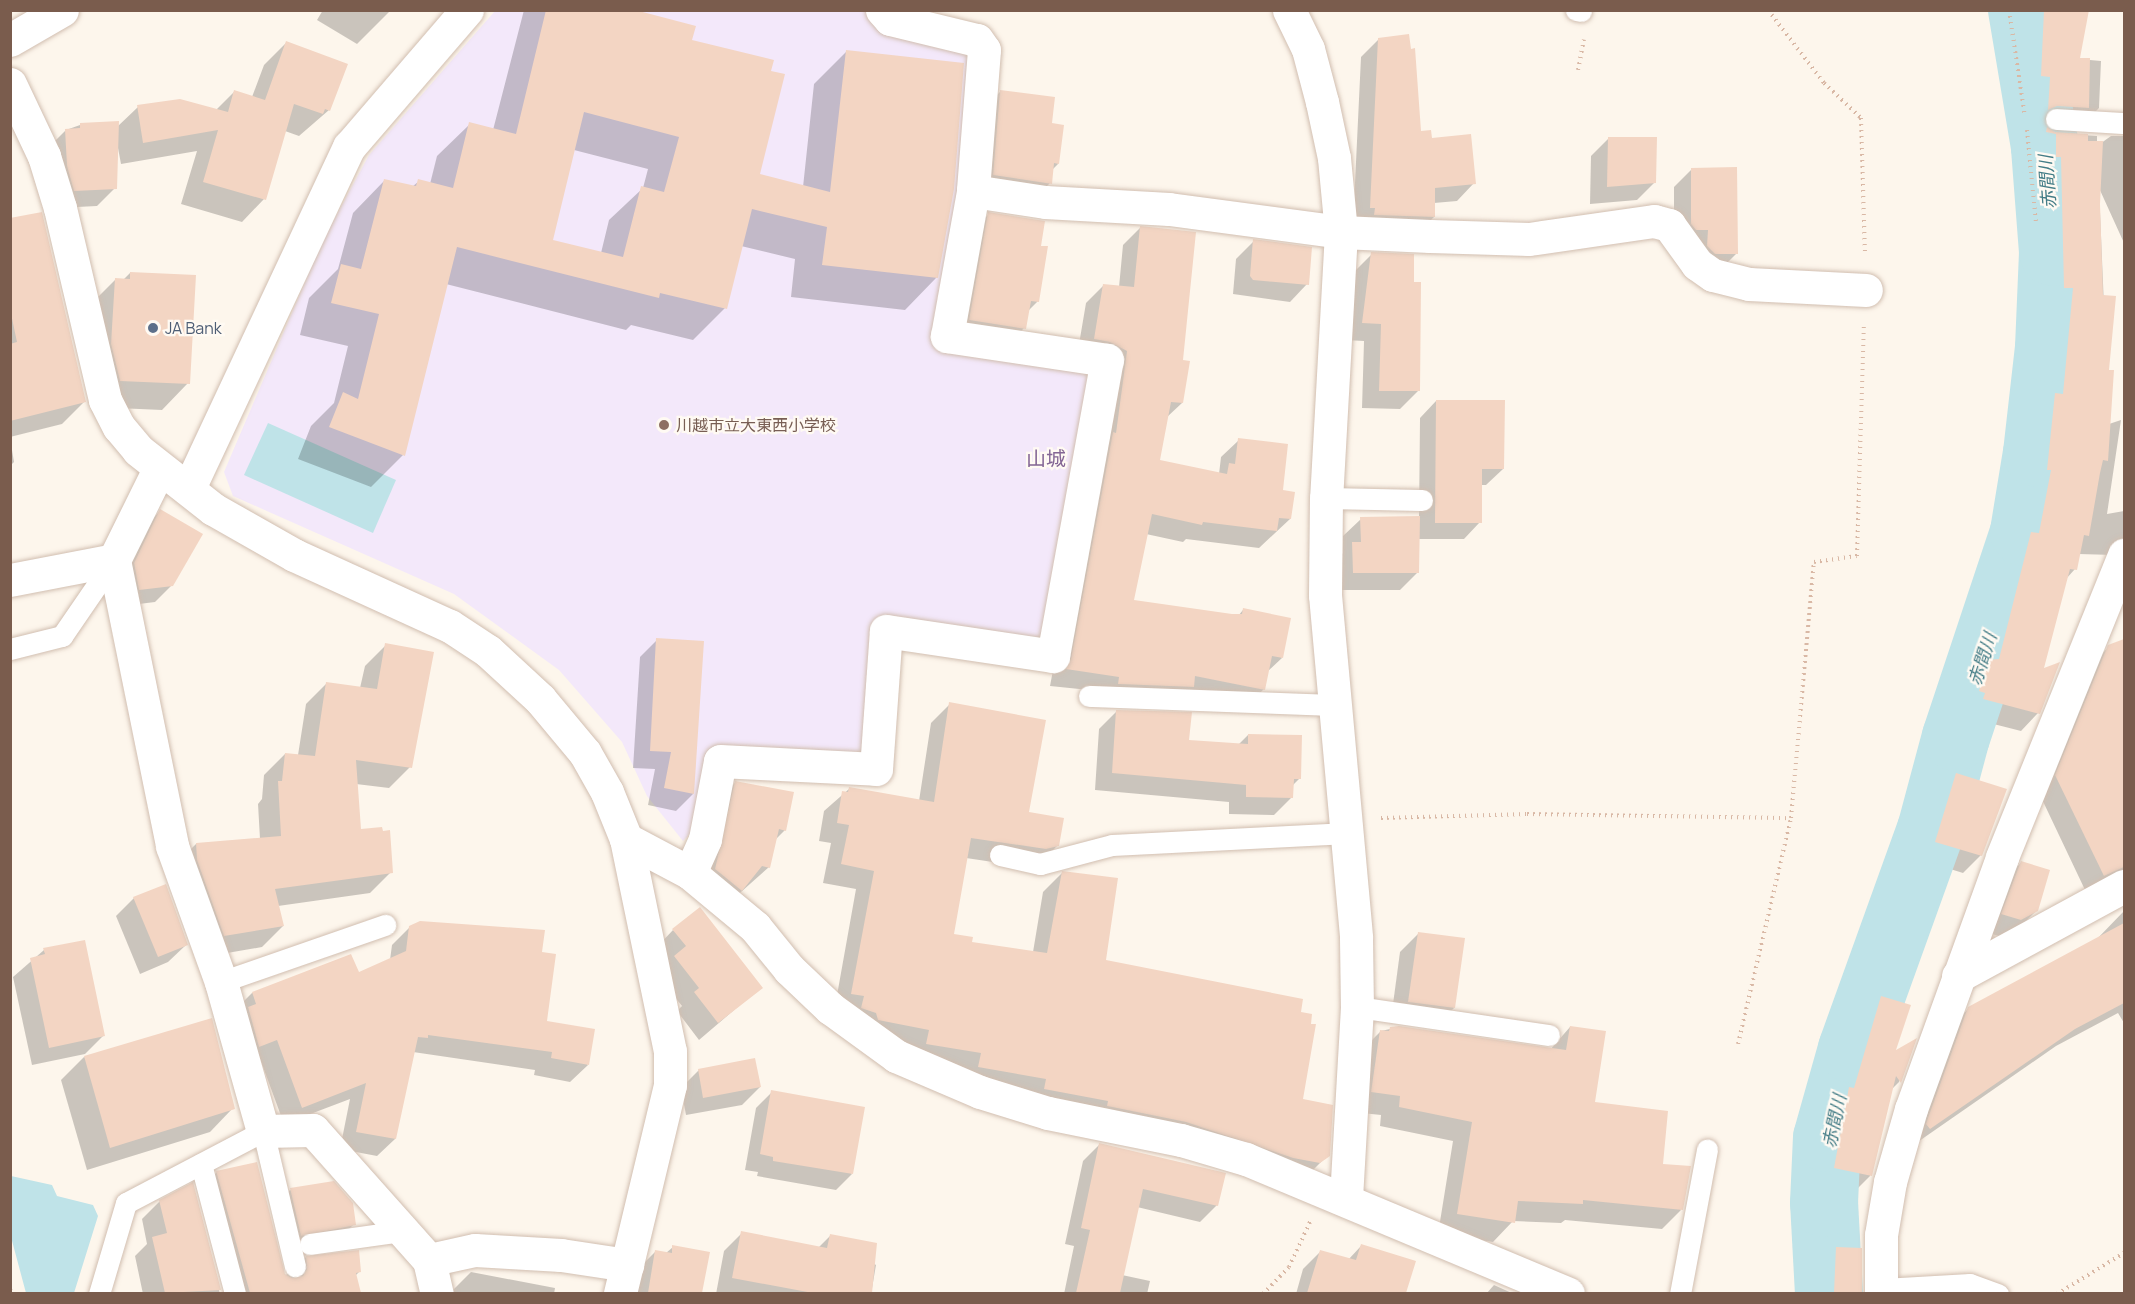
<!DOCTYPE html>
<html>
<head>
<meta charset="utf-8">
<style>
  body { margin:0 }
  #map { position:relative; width:2135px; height:1304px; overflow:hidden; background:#fdf6ec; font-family:Manrope,"Noto Sans JP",sans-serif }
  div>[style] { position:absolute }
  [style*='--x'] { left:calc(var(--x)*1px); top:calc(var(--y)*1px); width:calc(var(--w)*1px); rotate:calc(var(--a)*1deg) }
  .education>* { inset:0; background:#f3e8fa }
  .water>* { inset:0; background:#bfe3e8 }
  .shadow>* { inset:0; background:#0003 }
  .river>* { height:68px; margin:-34px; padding:0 34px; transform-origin:34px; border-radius:34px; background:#bfe3e8 }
  .building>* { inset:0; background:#f3d5c3 }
  .path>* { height:4px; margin-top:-2px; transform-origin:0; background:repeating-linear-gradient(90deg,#d9b8a5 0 1.5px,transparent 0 6px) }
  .roads { filter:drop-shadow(0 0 2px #d1beb0) drop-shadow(0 0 2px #d1beb0) }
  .lane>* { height:21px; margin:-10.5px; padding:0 10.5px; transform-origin:10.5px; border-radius:10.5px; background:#fff }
  .street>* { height:33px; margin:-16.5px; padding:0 16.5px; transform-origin:16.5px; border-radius:16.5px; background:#fff }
  .secondary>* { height:33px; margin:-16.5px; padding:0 16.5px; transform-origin:16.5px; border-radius:16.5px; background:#fff }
  .dots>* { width:16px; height:16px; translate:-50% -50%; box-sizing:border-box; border:3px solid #fffaf3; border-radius:50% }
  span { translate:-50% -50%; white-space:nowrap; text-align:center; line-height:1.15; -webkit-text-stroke:4.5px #fffaf3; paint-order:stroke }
  .service-label { font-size:16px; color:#4e5e75 }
  .left { translate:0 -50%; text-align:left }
  .education-label { font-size:16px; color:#785e54 }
  .water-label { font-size:18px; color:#437c86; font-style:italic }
  .quarter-label { font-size:20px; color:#846695 }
  .frame { position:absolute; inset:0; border:12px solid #7a5c4d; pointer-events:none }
</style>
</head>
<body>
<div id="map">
  <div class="education">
    <i style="clip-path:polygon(495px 11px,864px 11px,883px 26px,961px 44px,971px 57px,958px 210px,932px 340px,1082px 367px,1094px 378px,1044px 645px,878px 622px,866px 759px,713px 749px,697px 826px,683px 841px,647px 796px,622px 742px,559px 670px,454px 594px,233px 496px,224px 472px,323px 240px,369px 155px)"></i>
  </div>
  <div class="water">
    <i style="clip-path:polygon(268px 423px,396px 480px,373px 533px,244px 475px)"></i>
    <i style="clip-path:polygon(11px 1176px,52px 1185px,57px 1196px,93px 1205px,98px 1216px,74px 1293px,26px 1293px,11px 1237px)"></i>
  </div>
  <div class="shadow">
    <i style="clip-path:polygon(323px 10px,391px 10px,357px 44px,317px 20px)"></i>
    <i style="clip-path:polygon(evenodd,524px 10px,629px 10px,690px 41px,758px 175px,803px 187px,814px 84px,846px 52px,937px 277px,905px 310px,791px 297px,795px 259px,741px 246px,725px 308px,693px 340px,631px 325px,626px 330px,446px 284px,403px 455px,371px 487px,298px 459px,311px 426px,334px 403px,348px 346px,300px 335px,309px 298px,338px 269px,353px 213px,385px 180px,412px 187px,419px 181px,430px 184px,437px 156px,470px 124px,493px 130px,524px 10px,574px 150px,648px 169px,643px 188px,609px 220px,601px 253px,551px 241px,574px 150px)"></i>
    <i style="clip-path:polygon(2027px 10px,2087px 10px,2079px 59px,2101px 61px,2099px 108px,2081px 126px,2031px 126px,2033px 94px,2024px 93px,2027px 33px,2023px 32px)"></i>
    <i style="clip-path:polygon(1378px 40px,1420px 133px,1474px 183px,1457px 201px,1434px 203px,1434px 217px,1416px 234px,1353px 225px,1361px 57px)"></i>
    <i style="clip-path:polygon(286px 43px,329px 110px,299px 136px,285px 131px,264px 199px,242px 222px,181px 204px,197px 151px,121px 164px,118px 148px,115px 188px,97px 206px,57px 208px,48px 148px,66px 130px,80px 125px,117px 127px,138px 107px,216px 110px,234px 92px,252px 97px,264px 65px)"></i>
    <i style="clip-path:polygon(1000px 92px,1050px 125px,1058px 164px,1052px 170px,1050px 183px,1032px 201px,976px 193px,982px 109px)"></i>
    <i style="clip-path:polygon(2047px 129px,2055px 133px,2097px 136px,2097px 146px,2111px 136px,2124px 136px,2124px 243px,2099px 188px,2109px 424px,2121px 420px,2107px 514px,2124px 511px,2124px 568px,2114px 555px,2078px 554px,2075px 569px,2066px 579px,2042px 670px,2038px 713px,2021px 731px,1966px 717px,1968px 710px,1962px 709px,1970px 679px,1985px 663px,2014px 551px,2024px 540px,2034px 488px,2031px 487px,2038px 412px,2047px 404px,2056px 305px,2047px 305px,2044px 174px,2039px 174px,2039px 151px,2030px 149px)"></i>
    <i style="clip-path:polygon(1609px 138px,1655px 182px,1637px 200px,1590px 204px,1591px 156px)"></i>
    <i style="clip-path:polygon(1692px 169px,1737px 253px,1719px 271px,1674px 242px,1674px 187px)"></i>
    <i style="clip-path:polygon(989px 214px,1039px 247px,1038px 301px,1027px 312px,1024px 328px,1007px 346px,952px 338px,971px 232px)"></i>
    <i style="clip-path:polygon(10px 220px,84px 402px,62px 424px,10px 437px)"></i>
    <i style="clip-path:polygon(1140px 228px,1181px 361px,1182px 403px,1166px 418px,1158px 461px,1219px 474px,1221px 457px,1239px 440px,1281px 491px,1290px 519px,1259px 548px,1186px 539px,1183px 542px,1146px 534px,1132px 602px,1238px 616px,1243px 610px,1282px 658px,1267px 672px,1264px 689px,1246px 706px,1050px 686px,1111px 368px,1077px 356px,1086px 303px,1103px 286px,1119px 287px,1123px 245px)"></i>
    <i style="clip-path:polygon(1254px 241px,1307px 284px,1290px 302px,1233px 294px,1236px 259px)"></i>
    <i style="clip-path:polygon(1372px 254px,1418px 391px,1400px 409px,1362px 408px,1364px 341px,1345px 340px,1354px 272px)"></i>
    <i style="clip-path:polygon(130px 273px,188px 383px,162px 410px,94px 407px,89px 306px,115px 280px,123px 280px)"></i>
    <i style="clip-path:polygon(1436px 401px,1503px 469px,1486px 485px,1480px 485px,1480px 522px,1464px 539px,1418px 539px,1418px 572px,1400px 590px,1336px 590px,1335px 562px,1343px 553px,1343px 536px,1361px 519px,1419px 518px,1420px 418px)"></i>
    <i style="clip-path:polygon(10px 438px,14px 462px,10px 466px)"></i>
    <i style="clip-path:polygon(160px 511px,172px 585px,155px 602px,123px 606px,118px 580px,144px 528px)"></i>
    <i style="clip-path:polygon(657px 640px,693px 794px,676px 811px,648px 805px,655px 769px,633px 768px,640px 657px)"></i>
    <i style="clip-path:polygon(2124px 641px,2124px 724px,2096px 735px,2124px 786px,2124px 1023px,2118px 1013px,2056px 1046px,1912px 1146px,1951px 1027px,1968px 1009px,2095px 941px,2124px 911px,2124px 895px,2086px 892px,2039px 793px,2091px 664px,2109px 647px)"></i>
    <i style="clip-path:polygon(386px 645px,410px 767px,389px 788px,356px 784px,359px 831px,391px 872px,370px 893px,278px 906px,283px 926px,262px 947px,204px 957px,175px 865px,196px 844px,260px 839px,258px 804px,262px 799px,264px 775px,285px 754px,298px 755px,306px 704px,327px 683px,360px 688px,365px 666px)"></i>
    <i style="clip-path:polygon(950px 704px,1028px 814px,1058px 845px,1039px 864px,1026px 867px,966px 858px,953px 935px,970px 943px,1033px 952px,1043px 892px,1062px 873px,1104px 961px,1299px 1014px,1301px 1100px,1328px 1155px,1309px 1174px,960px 1085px,834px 1012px,856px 889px,823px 883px,831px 843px,819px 841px,824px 811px,849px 789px,919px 801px,931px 723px)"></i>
    <i style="clip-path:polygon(1117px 711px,1187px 742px,1238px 745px,1248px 735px,1300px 778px,1292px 786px,1292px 797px,1274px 815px,1229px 814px,1229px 802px,1095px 790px,1099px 729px)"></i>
    <i style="clip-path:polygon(1957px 775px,1981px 855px,1963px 873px,1918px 859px,1939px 793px)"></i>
    <i style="clip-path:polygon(736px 782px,785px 830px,775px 840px,769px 867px,723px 908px,698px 888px,718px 800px)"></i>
    <i style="clip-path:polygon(2021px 863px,2037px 910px,2018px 929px,2003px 937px,1984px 932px,2003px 880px)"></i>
    <i style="clip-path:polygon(134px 898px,186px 945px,168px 962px,140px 974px,116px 916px)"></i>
    <i style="clip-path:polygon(410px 927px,541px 954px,546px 1022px,588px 1065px,570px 1082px,534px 1075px,535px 1070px,413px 1052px,395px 1139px,377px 1156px,340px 1149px,350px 1099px,284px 1124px,259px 1056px,241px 1063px,235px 1010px,252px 993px,358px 974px,390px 960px,392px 945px)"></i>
    <i style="clip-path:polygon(673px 930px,761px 987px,699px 1040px,677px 1011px,682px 1006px,657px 975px,656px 948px)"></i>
    <i style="clip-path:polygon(1418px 934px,1454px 1008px,1436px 1026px,1391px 1019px,1400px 952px)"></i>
    <i style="clip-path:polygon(44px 950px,103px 1036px,85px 1054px,32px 1065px,13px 977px)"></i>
    <i style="clip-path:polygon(1881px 997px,1894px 1054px,1914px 1042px,1899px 1082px,1891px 1090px,1870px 1176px,1853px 1193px,1817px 1186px,1832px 1106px,1838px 1100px,1864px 1015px)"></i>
    <i style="clip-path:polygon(1570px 1027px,1593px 1103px,1662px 1165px,1681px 1210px,1662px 1229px,1565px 1220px,1561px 1223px,1513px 1221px,1493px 1242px,1438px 1234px,1453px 1141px,1380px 1126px,1381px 1115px,1352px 1112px,1361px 1051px,1381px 1031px,1390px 1029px,1550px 1050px)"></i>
    <i style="clip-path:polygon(84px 1057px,233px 1108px,210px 1132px,87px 1170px,61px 1080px)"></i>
    <i style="clip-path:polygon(699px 1070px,760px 1087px,742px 1105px,686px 1115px,681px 1088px)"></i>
    <i style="clip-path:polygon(772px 1092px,852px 1174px,836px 1190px,757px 1176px,758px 1172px,745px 1170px,756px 1108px)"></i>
    <i style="clip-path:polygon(1100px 1144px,1217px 1205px,1200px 1222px,1137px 1207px,1122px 1275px,1150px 1281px,1147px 1294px,1064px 1294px,1074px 1246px,1065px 1244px,1083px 1161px)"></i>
    <i style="clip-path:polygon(217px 1172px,285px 1276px,306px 1257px,360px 1271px,355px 1276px,360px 1294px,226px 1294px,199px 1190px)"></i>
    <i style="clip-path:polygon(192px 1185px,220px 1294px,143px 1294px,135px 1256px,147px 1244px,142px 1219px,160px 1201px)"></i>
    <i style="clip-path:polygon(290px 1190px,354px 1224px,336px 1242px,283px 1253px,273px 1208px)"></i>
    <i style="clip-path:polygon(742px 1233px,818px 1248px,831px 1235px,876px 1265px,871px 1294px,716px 1294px,724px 1251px)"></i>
    <i style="clip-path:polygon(1361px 1246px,1411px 1272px,1405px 1294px,1296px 1294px,1303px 1269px,1320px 1252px,1348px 1260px)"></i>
    <i style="clip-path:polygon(673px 1247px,708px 1253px,700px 1294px,634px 1294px,638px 1269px,656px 1251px,666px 1253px)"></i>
    <i style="clip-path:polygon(1837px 1248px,1861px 1249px,1859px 1294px,1826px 1294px,1828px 1257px)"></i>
    <i style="clip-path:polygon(471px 1272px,555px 1288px,554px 1294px,449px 1294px)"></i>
    <i style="clip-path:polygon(1494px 1285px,1514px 1294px,1486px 1294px)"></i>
  </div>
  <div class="river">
    <i style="--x:1829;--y:1294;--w:91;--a:-93.1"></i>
    <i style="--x:1824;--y:1203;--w:65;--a:-87.4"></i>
    <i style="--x:1827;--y:1138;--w:92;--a:-74.3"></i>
    <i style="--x:1852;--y:1049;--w:233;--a:-70.2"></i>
    <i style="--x:1931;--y:830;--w:96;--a:-75"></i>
    <i style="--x:1956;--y:737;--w:216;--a:-71.6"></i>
    <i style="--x:2024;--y:532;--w:80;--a:-80.7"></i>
    <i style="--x:2037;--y:453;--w:106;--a:-83.5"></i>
    <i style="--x:2049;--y:348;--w:96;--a:-87.6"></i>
    <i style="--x:2053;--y:252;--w:105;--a:-94.4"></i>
    <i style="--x:2045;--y:147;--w:139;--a:-99.5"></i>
  </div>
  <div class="building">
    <i style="clip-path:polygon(evenodd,546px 10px,635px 10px,696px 26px,692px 40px,774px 60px,771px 71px,785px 74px,760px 174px,830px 192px,846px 50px,964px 63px,954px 189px,938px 278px,822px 265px,827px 227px,752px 209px,727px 309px,660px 293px,659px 298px,457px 247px,405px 456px,329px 427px,343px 392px,358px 399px,379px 314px,331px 303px,341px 264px,361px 269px,384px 179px,416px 186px,418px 179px,453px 188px,469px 122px,516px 134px,546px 10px,584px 112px,679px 137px,664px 192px,641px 186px,623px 257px,553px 240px,584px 112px)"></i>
    <i style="clip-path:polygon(2044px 10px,2089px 10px,2080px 58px,2090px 58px,2089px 108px,2057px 106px,2048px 110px,2050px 77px,2041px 76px)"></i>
    <i style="clip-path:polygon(1409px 34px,1411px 49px,1415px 48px,1421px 131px,1431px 130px,1432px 138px,1471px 134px,1476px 184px,1435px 188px,1435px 217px,1374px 215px,1375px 208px,1370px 208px,1378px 38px)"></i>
    <i style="clip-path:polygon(286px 41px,348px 64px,330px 111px,325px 109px,323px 114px,294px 104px,266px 200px,203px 182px,218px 130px,143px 143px,137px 105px,180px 99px,228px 112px,234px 90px,265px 100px)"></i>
    <i style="clip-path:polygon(1000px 90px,1055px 97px,1052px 123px,1064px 125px,1059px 164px,1054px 163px,1052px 184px,993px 175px)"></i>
    <i style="clip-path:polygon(119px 121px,117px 189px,74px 191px,67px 166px,65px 129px,80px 128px,80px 123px)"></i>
    <i style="clip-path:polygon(2047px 127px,2055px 132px,2088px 134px,2088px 141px,2103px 141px,2100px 204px,2103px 295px,2116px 296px,2109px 370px,2114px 370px,2108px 461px,2103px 460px,2100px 473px,2089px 536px,2084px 535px,2077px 570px,2070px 569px,2044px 668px,2060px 662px,2040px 714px,1983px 699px,1985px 693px,1979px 691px,1987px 660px,1999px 659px,2031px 532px,2039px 533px,2051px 470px,2047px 470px,2055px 393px,2063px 394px,2073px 288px,2064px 288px,2061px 157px,2056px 157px,2056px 134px,2046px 132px)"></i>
    <i style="clip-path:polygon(1608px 137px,1657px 137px,1656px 183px,1607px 187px)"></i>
    <i style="clip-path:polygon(1737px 167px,1738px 254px,1715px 254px,1707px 246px,1708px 230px,1696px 230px,1691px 224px,1691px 168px)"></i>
    <i style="clip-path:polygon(42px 212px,86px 402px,10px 421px,10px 344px,17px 342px,10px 309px,10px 218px)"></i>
    <i style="clip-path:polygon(988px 212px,1045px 221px,1041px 246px,1048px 246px,1039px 302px,1031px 301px,1026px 329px,969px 320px)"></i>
    <i style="clip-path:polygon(1140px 226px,1196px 232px,1183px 360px,1190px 361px,1183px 403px,1171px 402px,1160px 460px,1227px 474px,1229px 463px,1235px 464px,1238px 438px,1288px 444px,1283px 490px,1295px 492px,1291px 519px,1279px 518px,1277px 531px,1203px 522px,1202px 525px,1152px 514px,1134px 600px,1232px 614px,1242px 614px,1243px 608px,1291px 618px,1283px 658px,1272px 656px,1265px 690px,1195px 676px,1194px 687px,1118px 684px,1119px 677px,1066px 669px,1071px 659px,1113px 432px,1116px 433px,1127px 351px,1110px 342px,1094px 339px,1103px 284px,1134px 287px)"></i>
    <i style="clip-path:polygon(1253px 239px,1312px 247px,1309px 285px,1253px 280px,1250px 276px)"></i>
    <i style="clip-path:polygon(1371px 252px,1414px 254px,1414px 282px,1421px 282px,1420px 391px,1379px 391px,1381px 324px,1362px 323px)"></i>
    <i style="clip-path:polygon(130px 272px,196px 275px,190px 384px,120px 381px,111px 344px,115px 278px,130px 279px)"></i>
    <i style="clip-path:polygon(1436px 400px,1505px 400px,1504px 469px,1482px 469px,1482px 523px,1435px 523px)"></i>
    <i style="clip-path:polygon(160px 509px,203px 534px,173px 586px,139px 590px,134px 563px)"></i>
    <i style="clip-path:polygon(1420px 516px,1419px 573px,1353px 573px,1352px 542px,1361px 542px,1360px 517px)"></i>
    <i style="clip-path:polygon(656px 638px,704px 641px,694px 794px,664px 788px,671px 752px,650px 751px)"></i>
    <i style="clip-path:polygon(2124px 639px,2124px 867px,2104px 876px,2055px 775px,2108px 645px)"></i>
    <i style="clip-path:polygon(385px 643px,434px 652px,412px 768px,356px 760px,361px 829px,382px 827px,383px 831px,390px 830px,393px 873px,275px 889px,284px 926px,224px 936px,197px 860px,196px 843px,281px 836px,278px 781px,282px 781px,285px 753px,315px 756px,326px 682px,377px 689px)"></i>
    <i style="clip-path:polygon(949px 702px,1046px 720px,1029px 812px,1064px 818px,1059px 846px,1046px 849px,971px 838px,954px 934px,973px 937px,972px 942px,1047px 953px,1062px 871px,1118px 878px,1106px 960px,1303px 999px,1301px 1012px,1312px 1014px,1311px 1024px,1316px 1024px,1303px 1099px,1333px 1105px,1330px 1156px,1320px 1163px,1293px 1158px,1186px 1122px,1107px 1106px,1108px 1101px,1044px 1089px,1046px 1079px,978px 1067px,981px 1053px,926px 1044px,929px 1030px,878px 1020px,876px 1013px,861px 1008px,864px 996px,851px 994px,874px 871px,841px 864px,849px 825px,837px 823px,842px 791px,848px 792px,849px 787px,934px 802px)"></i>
    <i style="clip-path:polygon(1116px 710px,1192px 712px,1189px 740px,1248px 744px,1248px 734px,1302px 735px,1301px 779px,1294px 779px,1293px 798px,1246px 797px,1246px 785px,1112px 773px)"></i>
    <i style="clip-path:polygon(1956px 773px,2007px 789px,1982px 856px,1935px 842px)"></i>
    <i style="clip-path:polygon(735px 781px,794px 792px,786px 831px,779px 829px,770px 868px,762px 866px,742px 891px,715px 869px)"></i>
    <i style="clip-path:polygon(2021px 861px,2050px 870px,2038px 911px,2021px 920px,2001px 914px)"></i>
    <i style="clip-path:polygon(166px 884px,188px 945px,158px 957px,133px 897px)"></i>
    <i style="clip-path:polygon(700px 907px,763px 988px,718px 1023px,694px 992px,699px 988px,674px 956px,686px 946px,672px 929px)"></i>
    <i style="clip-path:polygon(420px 921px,545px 930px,542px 952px,556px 954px,547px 1021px,595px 1029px,589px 1065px,551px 1058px,552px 1052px,428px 1035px,428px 1038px,418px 1037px,396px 1139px,356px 1132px,366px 1083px,302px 1108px,277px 1040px,259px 1047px,248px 1007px,256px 1004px,252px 992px,351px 954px,359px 972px,406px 951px,409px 926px)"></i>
    <i style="clip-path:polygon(2124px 923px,2124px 1003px,2075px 1029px,1930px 1129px,1926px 1124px,1929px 1115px,1968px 1007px)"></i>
    <i style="clip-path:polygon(1418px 932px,1465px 938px,1455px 1008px,1408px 1002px)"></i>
    <i style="clip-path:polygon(85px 940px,105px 1036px,49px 1048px,30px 958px,45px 954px,43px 948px)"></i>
    <i style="clip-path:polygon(1881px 996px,1911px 1005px,1896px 1050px,1917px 1038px,1901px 1083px,1896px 1076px,1872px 1176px,1834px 1168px,1849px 1087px,1854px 1088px)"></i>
    <i style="clip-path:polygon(212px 1018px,235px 1109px,110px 1148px,84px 1056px)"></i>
    <i style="clip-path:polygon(1399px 1026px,1566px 1050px,1570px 1026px,1606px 1031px,1595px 1102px,1668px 1111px,1663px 1164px,1691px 1166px,1683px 1210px,1583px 1200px,1583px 1204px,1518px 1201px,1515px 1223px,1457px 1214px,1472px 1122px,1399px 1107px,1400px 1096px,1371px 1092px,1380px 1030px,1389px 1031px,1390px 1027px)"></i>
    <i style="clip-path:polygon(755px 1058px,761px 1087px,703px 1098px,698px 1069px)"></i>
    <i style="clip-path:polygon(771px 1090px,865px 1107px,853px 1174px,773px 1161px,773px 1157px,760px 1154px)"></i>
    <i style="clip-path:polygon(1099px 1143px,1226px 1173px,1218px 1206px,1143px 1189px,1120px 1293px,1076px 1293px,1090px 1230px,1081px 1228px)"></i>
    <i style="clip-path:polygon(257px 1162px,285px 1274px,292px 1278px,303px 1276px,307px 1269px,306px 1256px,359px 1250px,361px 1272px,356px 1273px,361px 1293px,250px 1293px,216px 1171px)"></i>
    <i style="clip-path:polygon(334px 1181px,353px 1203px,356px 1225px,301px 1236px,290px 1188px)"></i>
    <i style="clip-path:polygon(193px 1182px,221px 1290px,165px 1293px,152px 1237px,167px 1233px,159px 1200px)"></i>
    <i style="clip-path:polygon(741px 1231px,827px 1248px,830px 1234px,877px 1243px,872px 1293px,813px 1293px,732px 1278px)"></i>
    <i style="clip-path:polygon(1361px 1244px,1416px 1261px,1406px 1293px,1307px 1293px,1320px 1250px,1356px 1260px)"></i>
    <i style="clip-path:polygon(672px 1245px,710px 1252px,702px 1293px,648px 1293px,655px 1250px,672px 1253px)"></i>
    <i style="clip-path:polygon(1836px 1247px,1862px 1248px,1862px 1293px,1834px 1293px)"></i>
  </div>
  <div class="path">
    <i style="--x:1768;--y:10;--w:92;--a:52.5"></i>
    <i style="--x:1824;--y:83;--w:51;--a:43.4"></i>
    <i style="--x:1861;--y:118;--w:136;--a:88.3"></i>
    <i style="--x:2009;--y:10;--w:108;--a:81.5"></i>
    <i style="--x:1578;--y:70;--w:31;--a:-79"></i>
    <i style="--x:2027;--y:130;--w:93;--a:84.5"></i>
    <i style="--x:1381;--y:818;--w:146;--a:-1.6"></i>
    <i style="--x:1527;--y:814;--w:264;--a:0.9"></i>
    <i style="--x:1738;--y:1044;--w:232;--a:-76.8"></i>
    <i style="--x:1791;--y:818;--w:257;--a:-84.9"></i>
    <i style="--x:1814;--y:562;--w:43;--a:-7.9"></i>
    <i style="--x:1857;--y:556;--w:232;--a:-88.3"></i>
    <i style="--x:10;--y:1289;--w:5;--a:68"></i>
    <i style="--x:1263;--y:1294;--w:37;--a:-46"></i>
    <i style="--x:1289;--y:1267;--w:50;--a:-65"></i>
    <i style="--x:2057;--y:1294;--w:79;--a:-31.5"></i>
  </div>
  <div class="roads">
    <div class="lane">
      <i style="--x:1576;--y:10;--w:5;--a:11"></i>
      <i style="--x:2056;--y:119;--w:68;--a:3.4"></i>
      <i style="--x:1326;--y:498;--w:96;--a:1.2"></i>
      <i style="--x:10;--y:649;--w:54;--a:-14"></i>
      <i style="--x:62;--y:636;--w:92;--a:-55.6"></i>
      <i style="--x:1089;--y:696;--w:247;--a:2.1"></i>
      <i style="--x:1000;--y:855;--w:41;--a:12.7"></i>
      <i style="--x:1040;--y:864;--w:74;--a:-14.8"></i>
      <i style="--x:1112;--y:845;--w:236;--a:-2.9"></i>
      <i style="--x:221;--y:982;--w:174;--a:-19.2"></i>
      <i style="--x:1357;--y:1007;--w:194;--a:8.3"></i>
      <i style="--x:201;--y:1164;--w:134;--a:75.3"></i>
      <i style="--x:310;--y:1244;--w:94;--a:-8"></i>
      <i style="--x:1883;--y:1289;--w:87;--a:-3.3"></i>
      <i style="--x:1970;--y:1284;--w:30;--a:20"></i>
      <i style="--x:99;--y:1294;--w:95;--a:-73.5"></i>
      <i style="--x:126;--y:1203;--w:155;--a:-27.7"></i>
      <i style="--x:263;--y:1131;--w:139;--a:76.7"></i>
      <i style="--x:1680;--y:1294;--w:147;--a:-79.4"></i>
    </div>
    <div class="street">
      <i style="--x:882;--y:10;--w:12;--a:48"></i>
      <i style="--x:890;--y:19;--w:89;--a:13.6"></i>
      <i style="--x:977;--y:40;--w:12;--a:55"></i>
      <i style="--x:984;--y:50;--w:141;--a:94.5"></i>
      <i style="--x:973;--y:191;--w:73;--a:8.7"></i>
      <i style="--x:1045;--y:202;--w:124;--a:3.2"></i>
      <i style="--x:1169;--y:209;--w:174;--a:7.6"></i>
      <i style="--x:1341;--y:232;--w:89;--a:2.6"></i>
      <i style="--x:1430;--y:236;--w:99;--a:1.7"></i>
      <i style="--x:1529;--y:239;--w:126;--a:-8.2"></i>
      <i style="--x:1654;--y:221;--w:16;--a:15"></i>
      <i style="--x:1669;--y:225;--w:48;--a:54.3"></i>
      <i style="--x:1697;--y:264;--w:19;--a:35"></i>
      <i style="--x:1713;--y:275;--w:37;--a:14"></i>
      <i style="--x:1749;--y:284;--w:117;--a:2.9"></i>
      <i style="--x:1289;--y:10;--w:43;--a:64"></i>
      <i style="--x:1308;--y:49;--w:55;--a:75.2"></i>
      <i style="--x:1322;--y:102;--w:57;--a:77.9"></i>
      <i style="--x:1334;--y:158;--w:74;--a:84.6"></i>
      <i style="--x:1341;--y:232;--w:266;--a:93.2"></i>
      <i style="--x:1326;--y:498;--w:97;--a:90.6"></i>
      <i style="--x:1325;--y:595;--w:344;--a:84.8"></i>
      <i style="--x:1356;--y:938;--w:69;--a:89.2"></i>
      <i style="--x:1357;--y:1007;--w:191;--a:93.3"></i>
      <i style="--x:10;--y:84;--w:80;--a:64.7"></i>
      <i style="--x:44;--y:156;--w:54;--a:72.9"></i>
      <i style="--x:60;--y:208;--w:197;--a:76.8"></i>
      <i style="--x:105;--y:400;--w:30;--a:63"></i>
      <i style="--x:119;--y:427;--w:30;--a:50"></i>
      <i style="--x:138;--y:450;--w:95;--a:38.2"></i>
      <i style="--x:213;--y:509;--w:93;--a:29.6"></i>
      <i style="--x:294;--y:555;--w:171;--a:24.5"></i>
      <i style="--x:450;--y:626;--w:45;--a:33.3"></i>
      <i style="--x:488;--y:651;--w:71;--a:42.7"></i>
      <i style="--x:540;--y:699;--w:70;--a:50.2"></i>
      <i style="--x:585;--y:753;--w:45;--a:60.6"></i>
      <i style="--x:607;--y:792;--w:51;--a:68"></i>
      <i style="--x:626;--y:839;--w:217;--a:78.3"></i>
      <i style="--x:670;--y:1051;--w:34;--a:90"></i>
      <i style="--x:670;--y:1085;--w:215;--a:103.5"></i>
      <i style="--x:159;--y:469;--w:102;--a:116.3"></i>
      <i style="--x:114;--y:560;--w:292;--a:78.5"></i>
      <i style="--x:172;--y:846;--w:145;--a:70.2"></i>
      <i style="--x:221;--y:982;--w:155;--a:74.3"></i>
      <i style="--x:263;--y:1131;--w:50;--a:-1.1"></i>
      <i style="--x:313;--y:1130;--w:174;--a:48.3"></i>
      <i style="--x:429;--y:1260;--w:35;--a:77"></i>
      <i style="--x:189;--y:488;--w:377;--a:-64.9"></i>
      <i style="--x:349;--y:147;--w:181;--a:-49.3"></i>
      <i style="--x:10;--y:580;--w:106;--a:-10.9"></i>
      <i style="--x:626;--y:839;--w:72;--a:28"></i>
      <i style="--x:690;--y:873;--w:85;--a:39.7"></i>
      <i style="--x:755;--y:927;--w:54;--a:51"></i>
      <i style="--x:789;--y:969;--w:57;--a:43.6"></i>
      <i style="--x:830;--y:1008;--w:82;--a:36"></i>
      <i style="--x:896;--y:1056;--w:91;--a:23.2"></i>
      <i style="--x:980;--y:1092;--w:71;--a:17.2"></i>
      <i style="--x:1048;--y:1113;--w:136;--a:11.5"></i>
      <i style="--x:1181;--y:1140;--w:68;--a:16.3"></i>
      <i style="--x:1246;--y:1159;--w:349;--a:22.7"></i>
      <i style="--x:690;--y:873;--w:37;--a:-66"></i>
      <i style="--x:705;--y:839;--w:79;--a:-79.1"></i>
      <i style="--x:720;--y:761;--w:156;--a:2.9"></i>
      <i style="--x:876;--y:769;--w:138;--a:-85.9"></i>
      <i style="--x:886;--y:631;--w:169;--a:8.5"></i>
      <i style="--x:1053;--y:656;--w:301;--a:-79.7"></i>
      <i style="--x:1107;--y:360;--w:162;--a:-171.5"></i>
      <i style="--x:947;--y:336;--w:147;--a:-79.8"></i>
      <i style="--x:1958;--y:976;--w:189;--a:-28.5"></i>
      <i style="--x:429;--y:1260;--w:47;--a:-12.3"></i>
      <i style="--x:475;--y:1250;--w:86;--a:3.3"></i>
      <i style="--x:561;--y:1255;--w:67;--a:8.6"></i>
      <i style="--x:1881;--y:1294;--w:59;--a:-90"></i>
      <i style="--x:1881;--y:1235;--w:54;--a:-80.4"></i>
      <i style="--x:1890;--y:1182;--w:76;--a:-74"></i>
      <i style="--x:1911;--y:1109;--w:268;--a:-70.1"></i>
      <i style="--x:2002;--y:857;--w:326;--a:-68"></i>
    </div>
    <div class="secondary">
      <i style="--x:10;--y:40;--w:60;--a:-30"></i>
    </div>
  </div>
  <div class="dots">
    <i style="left:153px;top:328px;background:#5c6f8a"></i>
    <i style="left:664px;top:425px;background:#8d6e63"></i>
  </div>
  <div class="service-label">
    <span class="left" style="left:165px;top:328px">JA Bank</span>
  </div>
  <div class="education-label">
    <span class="left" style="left:676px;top:425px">川越市立大東西小学校</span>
  </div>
  <div class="water-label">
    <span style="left:2047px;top:182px;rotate:-94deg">赤間川</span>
    <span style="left:1982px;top:659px;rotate:-72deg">赤間川</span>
    <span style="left:1834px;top:1121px;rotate:-78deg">赤間川</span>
  </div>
  <div class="quarter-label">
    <span style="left:1046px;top:458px">山城</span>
  </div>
  <div class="frame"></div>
</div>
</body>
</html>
